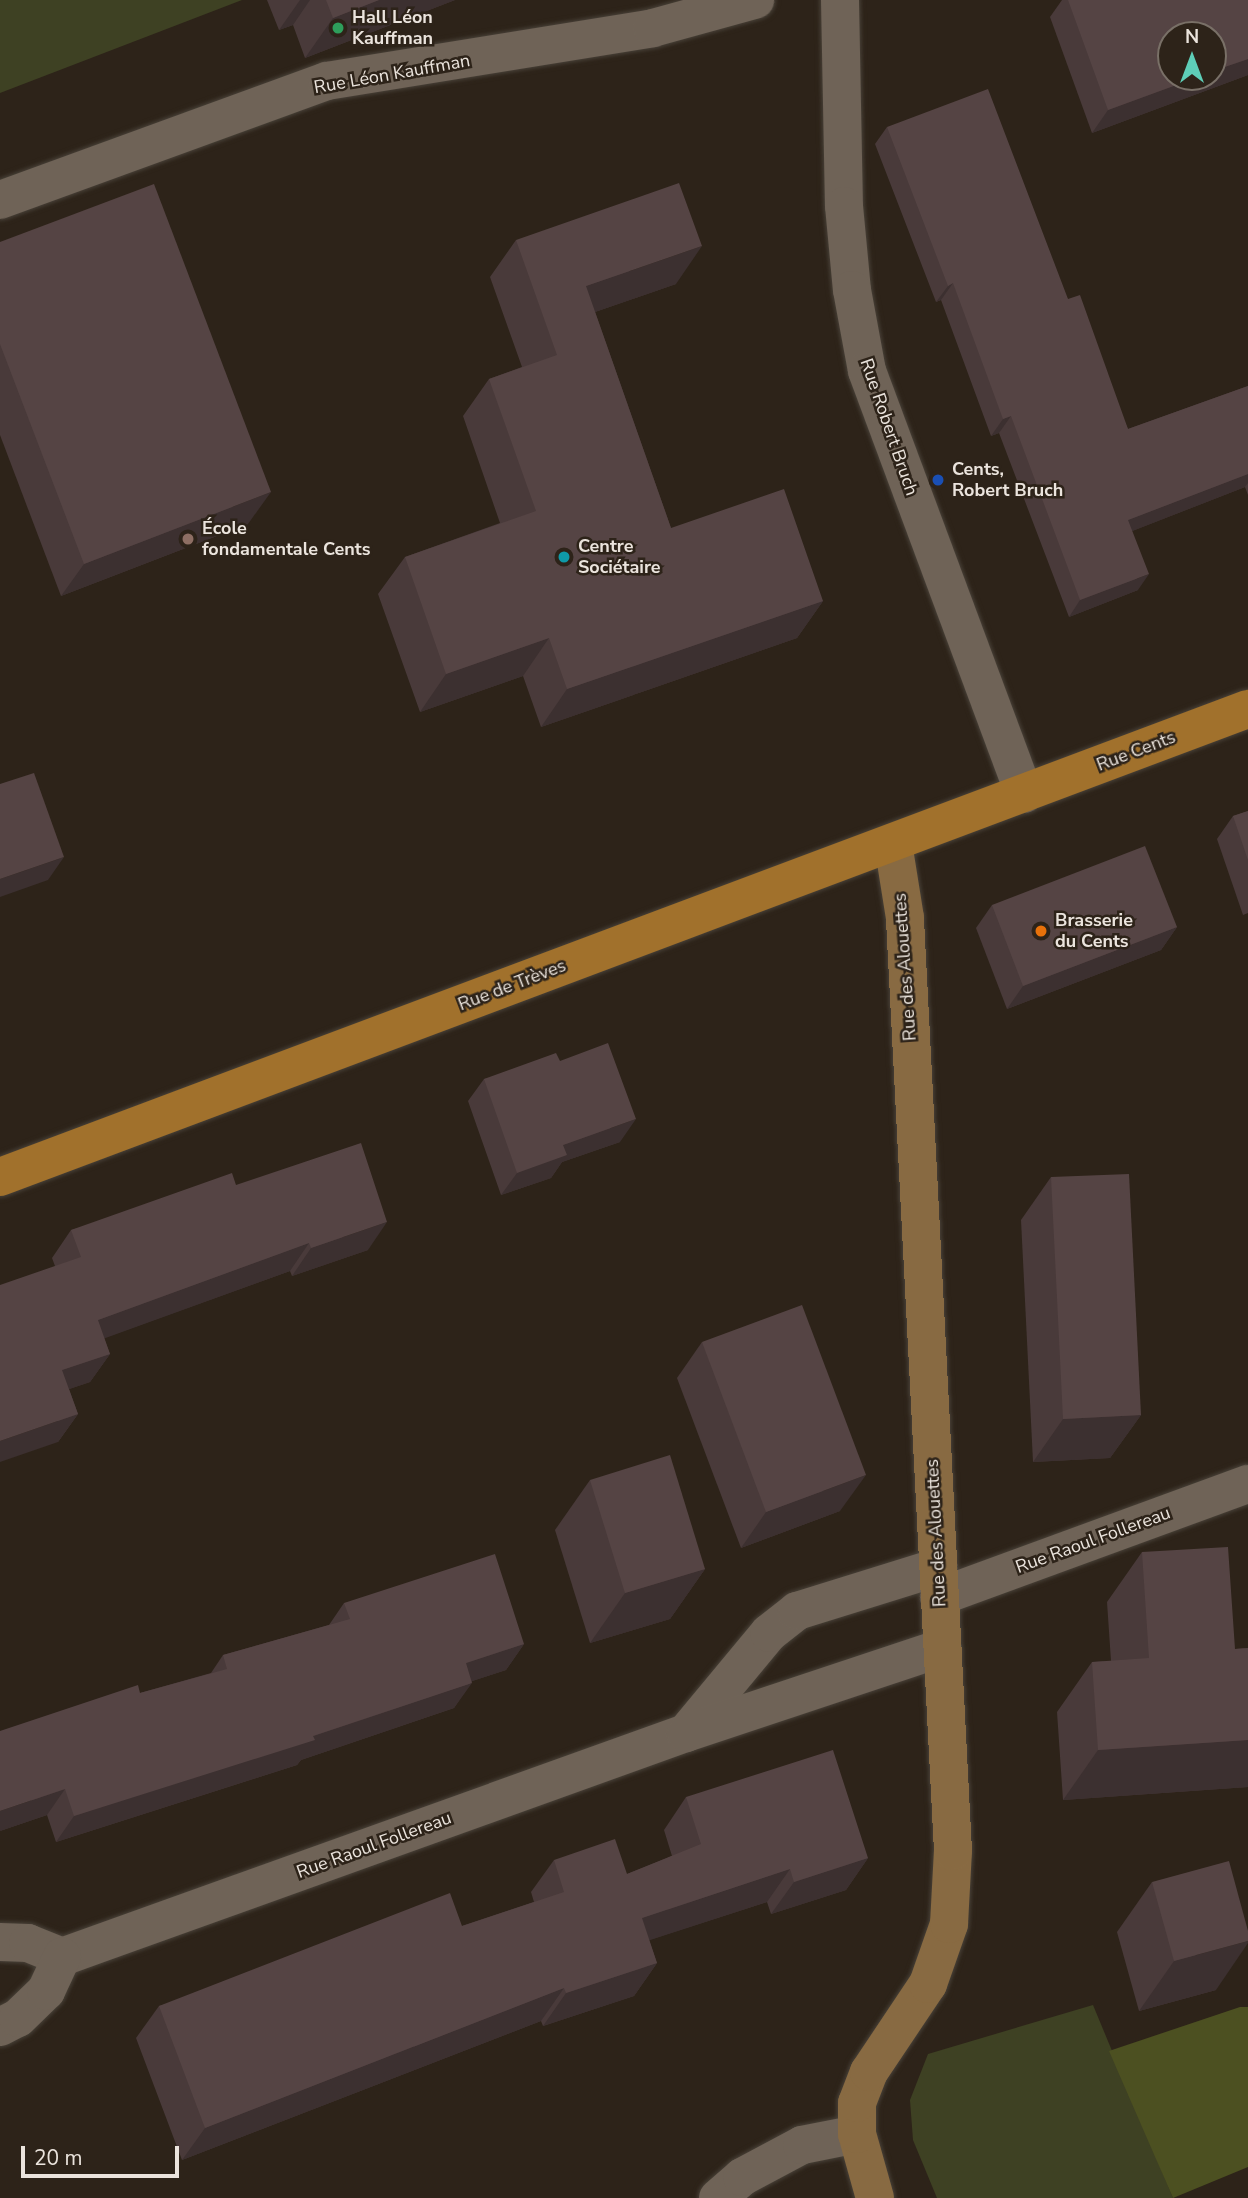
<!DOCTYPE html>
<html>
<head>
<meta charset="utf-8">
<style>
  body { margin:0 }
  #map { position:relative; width:1248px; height:2198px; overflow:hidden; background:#2d2319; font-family:"Nunito Sans",sans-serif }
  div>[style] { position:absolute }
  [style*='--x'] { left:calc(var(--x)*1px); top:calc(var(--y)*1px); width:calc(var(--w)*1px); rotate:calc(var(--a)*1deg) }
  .green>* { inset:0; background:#3e4123 }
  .forest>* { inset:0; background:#4c5021 }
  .roads { filter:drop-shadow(0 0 2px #484138) drop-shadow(0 0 2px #484138) }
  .street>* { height:38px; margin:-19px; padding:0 19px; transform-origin:19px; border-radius:19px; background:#6f6357 }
  .secondary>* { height:38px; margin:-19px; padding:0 19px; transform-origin:19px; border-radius:19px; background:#886a42 }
  .primary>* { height:38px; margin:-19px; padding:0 19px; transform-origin:19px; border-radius:19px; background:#a1712c }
  .wall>* { inset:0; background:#493a3a }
  .shaded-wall>* { inset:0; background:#3c3030 }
  .building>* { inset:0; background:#544 }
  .dots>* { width:19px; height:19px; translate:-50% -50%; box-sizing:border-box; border:4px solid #2d2319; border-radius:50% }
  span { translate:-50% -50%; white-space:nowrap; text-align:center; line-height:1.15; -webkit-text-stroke:5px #2d2319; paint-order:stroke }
  .poi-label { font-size:18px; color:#ebe4dd; font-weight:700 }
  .left { translate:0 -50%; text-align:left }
  .street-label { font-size:18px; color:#ebe4dd }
  .north { position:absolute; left:1157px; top:21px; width:70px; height:70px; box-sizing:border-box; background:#2d2319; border:2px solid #797067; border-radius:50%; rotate:0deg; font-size:19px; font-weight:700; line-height:28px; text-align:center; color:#ebe4dd }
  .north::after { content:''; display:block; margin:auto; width:24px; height:32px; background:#5eceb8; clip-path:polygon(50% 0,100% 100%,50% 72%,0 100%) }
  .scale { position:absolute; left:21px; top:2146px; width:158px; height:32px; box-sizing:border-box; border:4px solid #ebe4dd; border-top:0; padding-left:9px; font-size:21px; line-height:24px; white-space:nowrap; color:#ebe4dd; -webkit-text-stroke:5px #2d2319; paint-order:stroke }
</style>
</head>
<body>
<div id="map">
  <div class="green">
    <i style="clip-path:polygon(0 0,242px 0,0 93px)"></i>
    <i style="clip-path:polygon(1093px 2005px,1173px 2198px,937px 2198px,913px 2140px,910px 2100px,928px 2054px)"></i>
  </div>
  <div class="forest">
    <i style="clip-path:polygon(1240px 2007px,1248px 2007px,1248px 2167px,1173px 2198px,1109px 2051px)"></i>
  </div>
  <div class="roads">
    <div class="street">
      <i style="--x:840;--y:0;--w:206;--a:88.9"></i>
      <i style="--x:844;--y:206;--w:84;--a:84.6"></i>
      <i style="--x:852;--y:290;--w:82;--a:79.5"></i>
      <i style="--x:867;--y:371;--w:451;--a:69.6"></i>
      <i style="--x:0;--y:200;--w:348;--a:-20"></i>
      <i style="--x:327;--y:81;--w:330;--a:-9.2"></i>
      <i style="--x:653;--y:28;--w:106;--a:-15.4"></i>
      <i style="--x:939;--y:1597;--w:329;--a:-20.1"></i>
      <i style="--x:686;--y:1733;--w:130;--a:-50.3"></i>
      <i style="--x:769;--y:1633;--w:36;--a:-38"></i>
      <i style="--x:797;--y:1611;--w:148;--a:-17.3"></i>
      <i style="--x:0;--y:1942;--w:28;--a:2"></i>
      <i style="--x:28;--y:1943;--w:37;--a:22"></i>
      <i style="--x:62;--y:1957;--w:663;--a:-19.75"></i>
      <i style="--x:686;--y:1733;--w:270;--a:-18.4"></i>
      <i style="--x:0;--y:2027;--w:20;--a:-27"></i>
      <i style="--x:18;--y:2018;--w:39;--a:-44"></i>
      <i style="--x:46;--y:1991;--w:38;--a:-65"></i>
      <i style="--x:718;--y:2198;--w:32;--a:-41"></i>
      <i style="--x:742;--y:2177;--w:68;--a:-28.1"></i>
      <i style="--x:802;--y:2145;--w:56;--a:-11.3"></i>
    </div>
    <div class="secondary">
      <i style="--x:875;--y:2198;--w:66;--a:-105.7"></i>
      <i style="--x:857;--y:2134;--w:31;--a:-90"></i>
      <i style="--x:857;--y:2103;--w:33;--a:-69"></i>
      <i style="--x:869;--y:2072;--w:106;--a:-56.2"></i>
      <i style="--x:928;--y:1984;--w:64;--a:-70.7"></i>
      <i style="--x:949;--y:1924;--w:73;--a:-86.9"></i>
      <i style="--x:953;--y:1851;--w:934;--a:-92.95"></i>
      <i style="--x:905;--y:918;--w:76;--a:-99.1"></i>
    </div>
    <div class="primary">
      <i style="--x:0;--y:1177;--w:1333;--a:-20.56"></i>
    </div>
  </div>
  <div class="wall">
    <i style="clip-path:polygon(267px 0,455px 0,305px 58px,293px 25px,279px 30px)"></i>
    <i style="clip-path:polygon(1062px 0,1248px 0,1248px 75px,1092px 133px,1050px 17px)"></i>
    <i style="clip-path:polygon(887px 127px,1068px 299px,1128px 429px,1248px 386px,1248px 495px,1245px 487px,1132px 531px,1138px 590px,1069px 617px,999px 433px,991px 436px,941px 300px,936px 302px,875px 144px)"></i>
    <i style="clip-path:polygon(516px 240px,676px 284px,595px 312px,671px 528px,823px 601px,797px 638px,541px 727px,523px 676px,420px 712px,378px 594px,405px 557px,500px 523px,463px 416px,489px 379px,522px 367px,490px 277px)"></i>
    <i style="clip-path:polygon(0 242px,248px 524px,61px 596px,0 435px)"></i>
    <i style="clip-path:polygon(1248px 811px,1248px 913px,1243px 915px,1217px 839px,1233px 816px)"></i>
    <i style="clip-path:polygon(992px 905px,1177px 927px,1161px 950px,1007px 1009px,976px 928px)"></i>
    <i style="clip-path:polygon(560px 1061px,620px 1142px,562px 1162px,551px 1178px,501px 1195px,468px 1101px,484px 1079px)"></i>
    <i style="clip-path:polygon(1051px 1177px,1141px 1415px,1110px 1458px,1033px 1462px,1021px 1220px)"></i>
    <i style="clip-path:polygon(236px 1185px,368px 1250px,292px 1276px,290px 1271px,104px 1338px,110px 1354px,90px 1382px,69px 1389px,78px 1414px,58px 1442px,55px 1266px,52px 1258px,71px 1230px)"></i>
    <i style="clip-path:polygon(702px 1342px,840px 1511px,741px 1548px,677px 1378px)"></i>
    <i style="clip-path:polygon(590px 1480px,705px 1569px,670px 1619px,590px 1643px,555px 1530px)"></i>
    <i style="clip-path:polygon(1142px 1552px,1235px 1649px,1248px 1648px,1248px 1787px,1063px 1800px,1057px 1712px,1092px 1662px,1111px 1661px,1107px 1602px)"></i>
    <i style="clip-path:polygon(344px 1603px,524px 1644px,506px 1670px,472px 1681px,454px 1708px,301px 1760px,297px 1765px,56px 1842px,47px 1815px,0 1831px,140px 1693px,211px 1673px,223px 1655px,329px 1625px)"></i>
    <i style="clip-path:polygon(686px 1797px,868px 1858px,846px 1890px,771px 1914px,767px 1902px,649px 1940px,657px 1963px,634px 1996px,543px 2026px,541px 2021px,182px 2160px,136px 2038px,159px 2006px,462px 1926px,534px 1902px,531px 1892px,554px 1860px,627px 1874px,672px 1856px,664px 1830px)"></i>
    <i style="clip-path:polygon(1152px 1882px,1216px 1990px,1139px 2011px,1117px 1932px)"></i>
  </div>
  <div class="shaded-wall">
    <i style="clip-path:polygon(300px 0,310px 0,293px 25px,279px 30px)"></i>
    <i style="clip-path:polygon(379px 0,455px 0,305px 58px,333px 18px)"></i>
    <i style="clip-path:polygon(1248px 59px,1248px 75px,1092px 133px,1108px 110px,1198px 77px,1213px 77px,1213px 71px)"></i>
    <i style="clip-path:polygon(702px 246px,676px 284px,560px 324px,586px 286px)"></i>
    <i style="clip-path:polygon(953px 283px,941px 300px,936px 302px,948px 286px)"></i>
    <i style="clip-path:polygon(1011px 416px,999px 433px,991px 436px,1003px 419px)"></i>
    <i style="clip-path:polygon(1248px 474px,1248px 483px,1245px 487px,1117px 537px,1128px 520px)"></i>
    <i style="clip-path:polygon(271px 492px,248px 524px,61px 596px,84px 564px)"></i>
    <i style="clip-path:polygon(1149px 574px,1138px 590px,1069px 617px,1080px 600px)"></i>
    <i style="clip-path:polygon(823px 601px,797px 638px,541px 727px,567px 689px)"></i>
    <i style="clip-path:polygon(549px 638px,523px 676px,420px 712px,446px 674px)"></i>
    <i style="clip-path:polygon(64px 857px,48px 880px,0 897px,0 879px)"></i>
    <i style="clip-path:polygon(1177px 927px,1161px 950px,1007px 1009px,1023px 986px)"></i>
    <i style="clip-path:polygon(636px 1119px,620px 1142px,562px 1162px,551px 1178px,501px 1195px,517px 1173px,563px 1145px)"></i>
    <i style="clip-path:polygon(387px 1222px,368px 1250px,292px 1276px,311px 1248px)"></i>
    <i style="clip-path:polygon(309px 1243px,290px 1271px,78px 1348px,98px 1320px)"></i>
    <i style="clip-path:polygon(110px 1354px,90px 1382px,43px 1398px,62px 1370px)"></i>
    <i style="clip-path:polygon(78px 1414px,58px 1442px,0 1462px,0 1441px)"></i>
    <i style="clip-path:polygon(1141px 1415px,1110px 1458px,1033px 1462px,1063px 1419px)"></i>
    <i style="clip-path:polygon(866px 1475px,840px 1511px,741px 1548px,766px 1512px)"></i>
    <i style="clip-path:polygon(705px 1569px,670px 1619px,590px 1643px,625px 1593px)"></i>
    <i style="clip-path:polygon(524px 1644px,506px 1670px,448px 1689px,466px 1663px)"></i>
    <i style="clip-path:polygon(472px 1683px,454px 1708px,301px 1760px,297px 1765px,56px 1842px,74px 1816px)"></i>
    <i style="clip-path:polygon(1248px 1740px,1248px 1787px,1063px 1800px,1098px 1750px)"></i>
    <i style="clip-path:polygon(65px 1789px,47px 1815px,0 1831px,0 1811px)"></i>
    <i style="clip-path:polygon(868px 1858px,846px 1890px,771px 1914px,794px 1882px)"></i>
    <i style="clip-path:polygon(790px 1869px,767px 1902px,619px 1950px,642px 1918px)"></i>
    <i style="clip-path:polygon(1248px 1941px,1248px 1943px,1216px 1990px,1139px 2011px,1174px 1961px)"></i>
    <i style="clip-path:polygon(657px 1963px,634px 1996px,543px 2026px,566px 1993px)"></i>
    <i style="clip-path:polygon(564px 1988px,541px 2021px,182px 2160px,205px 2128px)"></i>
  </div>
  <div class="building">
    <i style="clip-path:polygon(326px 0,379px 0,333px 18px)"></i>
    <i style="clip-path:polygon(1068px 0,1248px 0,1248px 59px,1213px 71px,1213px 35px,1171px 35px,1171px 77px,1198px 77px,1108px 110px)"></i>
    <i style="clip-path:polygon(988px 89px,1068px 299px,1080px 295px,1128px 429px,1248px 386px,1248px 474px,1128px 520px,1149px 574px,1080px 600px,1011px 416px,1003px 419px,953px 283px,948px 286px,887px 127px)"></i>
    <i style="clip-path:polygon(679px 183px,702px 246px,586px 286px,671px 528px,784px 489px,823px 601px,567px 689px,549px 638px,446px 674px,405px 557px,536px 511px,489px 379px,557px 355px,516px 240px)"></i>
    <i style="clip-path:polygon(154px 184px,271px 492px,84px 564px,0 344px,0 242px)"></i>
    <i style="clip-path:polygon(34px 773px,64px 857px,0 879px,0 784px)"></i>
    <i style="clip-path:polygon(1248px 811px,1248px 860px,1233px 816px)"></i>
    <i style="clip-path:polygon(1145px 846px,1177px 927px,1023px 986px,992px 905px)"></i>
    <i style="clip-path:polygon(608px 1043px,636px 1119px,563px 1145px,567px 1155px,517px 1173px,484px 1079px,556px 1053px,560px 1061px)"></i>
    <i style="clip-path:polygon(361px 1143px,387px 1222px,311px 1248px,309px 1243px,98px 1320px,110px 1354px,62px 1370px,78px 1414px,0 1441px,0 1285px,81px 1257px,71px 1230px,232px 1173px,236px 1185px)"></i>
    <i style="clip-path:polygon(1129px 1174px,1141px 1415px,1063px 1419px,1051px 1177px)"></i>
    <i style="clip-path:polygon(802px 1305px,866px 1475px,766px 1512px,702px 1342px)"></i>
    <i style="clip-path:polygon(670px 1455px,705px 1569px,625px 1593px,590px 1480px)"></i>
    <i style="clip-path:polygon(1228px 1547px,1235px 1649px,1248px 1648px,1248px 1740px,1098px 1750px,1092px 1662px,1149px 1658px,1142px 1552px)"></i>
    <i style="clip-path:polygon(495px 1554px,524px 1644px,466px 1663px,472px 1683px,313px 1736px,315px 1740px,74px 1816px,65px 1789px,0 1811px,0 1731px,138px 1685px,140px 1693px,227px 1669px,223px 1655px,350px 1619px,344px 1603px)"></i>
    <i style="clip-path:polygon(833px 1750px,868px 1858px,794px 1882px,790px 1869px,642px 1918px,657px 1963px,566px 1993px,564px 1988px,205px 2128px,159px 2006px,450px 1893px,462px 1926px,564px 1892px,554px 1860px,615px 1839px,627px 1874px,701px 1844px,686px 1797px)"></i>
    <i style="clip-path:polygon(1229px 1861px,1248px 1931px,1248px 1941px,1174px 1961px,1152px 1882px)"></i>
  </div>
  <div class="dots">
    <i style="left:338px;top:28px;background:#2e9e5b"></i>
    <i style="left:938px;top:480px;background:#1a4fb4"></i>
    <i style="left:188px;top:539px;background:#8d6e63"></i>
    <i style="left:564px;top:557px;background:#0f9aa8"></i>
    <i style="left:1041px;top:931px;background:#e8710a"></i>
  </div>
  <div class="poi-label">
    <span class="left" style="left:352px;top:28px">Hall Léon<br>Kauffman</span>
    <span class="left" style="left:952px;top:480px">Cents,<br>Robert Bruch</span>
    <span class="left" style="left:202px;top:539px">École<br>fondamentale Cents</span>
    <span class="left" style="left:578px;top:557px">Centre<br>Sociétaire</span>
    <span class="left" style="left:1055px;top:931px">Brasserie<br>du Cents</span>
  </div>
  <div class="street-label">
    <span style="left:392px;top:74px;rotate:-10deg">Rue Léon Kauffman</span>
    <span style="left:889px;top:427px;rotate:71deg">Rue Robert Bruch</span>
    <span style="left:1136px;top:751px;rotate:-21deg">Rue Cents</span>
    <span style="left:905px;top:967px;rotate:-94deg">Rue des Alouettes</span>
    <span style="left:512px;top:985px;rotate:-21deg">Rue de Trèves</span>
    <span style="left:936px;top:1533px;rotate:-93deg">Rue des Alouettes</span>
    <span style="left:1093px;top:1540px;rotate:-20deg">Rue Raoul Follereau</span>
    <span style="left:374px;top:1845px;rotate:-20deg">Rue Raoul Follereau</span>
  </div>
  <div class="north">N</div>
  <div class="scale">20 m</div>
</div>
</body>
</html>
